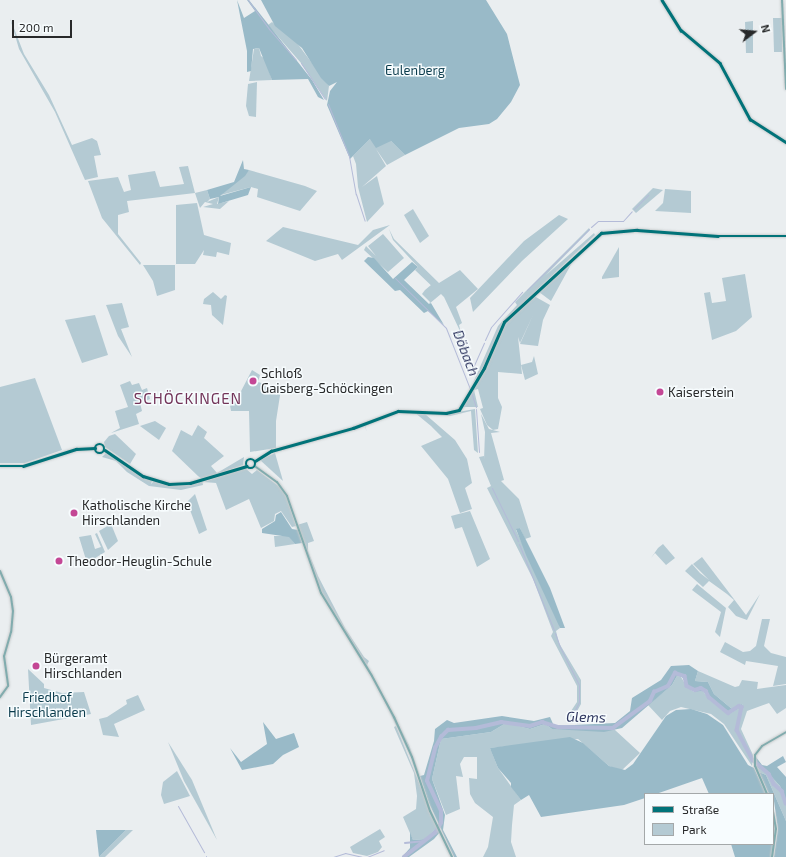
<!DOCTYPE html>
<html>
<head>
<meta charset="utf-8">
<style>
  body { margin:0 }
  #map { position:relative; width:786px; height:857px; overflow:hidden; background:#eaeef0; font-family:"Exo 2",sans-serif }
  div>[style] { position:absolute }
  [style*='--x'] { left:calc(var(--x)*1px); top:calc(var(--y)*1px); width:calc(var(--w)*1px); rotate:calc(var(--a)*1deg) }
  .green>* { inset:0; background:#b4cad3 }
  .forest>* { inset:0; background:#99bac8 }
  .stream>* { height:1px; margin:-0.5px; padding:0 0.5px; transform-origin:0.5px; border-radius:0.5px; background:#b4bbd8 }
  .canal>* { height:2px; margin:-1px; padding:0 1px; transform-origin:1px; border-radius:1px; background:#b4bbd8 }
  .river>* { height:3.5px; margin:-1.75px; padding:0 1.75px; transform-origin:1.75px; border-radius:1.75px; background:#b4bbd8 }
  .roads { filter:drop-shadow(0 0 1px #c7cbcc) drop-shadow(0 0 1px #c7cbcc) }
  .minor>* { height:2px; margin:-1px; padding:0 1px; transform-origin:1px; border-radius:1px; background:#81acae }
  .major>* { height:2.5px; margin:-1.25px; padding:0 1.25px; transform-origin:1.25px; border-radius:1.25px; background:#017379 }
  .major>.ring { margin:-1.25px; padding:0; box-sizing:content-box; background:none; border:2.5px solid #017379; border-radius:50% }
  .dots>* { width:11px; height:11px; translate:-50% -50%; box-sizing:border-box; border:2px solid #f7fcfe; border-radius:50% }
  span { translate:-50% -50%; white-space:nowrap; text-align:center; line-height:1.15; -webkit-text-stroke:3px #f7fcfe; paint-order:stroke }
  .park-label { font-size:13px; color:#0a3b4c }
  .poi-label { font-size:13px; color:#28292a }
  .left { translate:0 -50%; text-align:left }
  .water-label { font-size:14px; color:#2e365f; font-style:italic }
  .quarter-label { font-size:15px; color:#733459; letter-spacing:1px }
  .legend { position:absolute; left:644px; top:793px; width:130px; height:52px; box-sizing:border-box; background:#f7fcfe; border:1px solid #a4a8a9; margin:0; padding:5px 7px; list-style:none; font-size:12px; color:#28292a }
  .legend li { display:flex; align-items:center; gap:8px; height:20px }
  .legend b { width:20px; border:1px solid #a4a8a9 }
  .north { position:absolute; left:734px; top:12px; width:40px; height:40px; -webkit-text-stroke:3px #f7fcfe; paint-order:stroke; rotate:74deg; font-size:11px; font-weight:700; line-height:16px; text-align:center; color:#28292a }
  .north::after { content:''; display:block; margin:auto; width:14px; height:18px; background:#28292a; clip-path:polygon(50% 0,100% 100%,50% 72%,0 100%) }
  .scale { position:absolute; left:12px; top:20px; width:60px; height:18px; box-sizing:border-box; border:2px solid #28292a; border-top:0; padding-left:5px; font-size:12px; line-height:14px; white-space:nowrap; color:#28292a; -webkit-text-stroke:3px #f7fcfe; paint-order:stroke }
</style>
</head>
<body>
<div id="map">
  <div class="green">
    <i style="clip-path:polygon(10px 18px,24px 54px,49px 95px,72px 145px,92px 138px,97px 141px,101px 155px,94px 156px,98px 177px,85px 180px,55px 112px,19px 49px)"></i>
    <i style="clip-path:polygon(773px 18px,782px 18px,782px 52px,774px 52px)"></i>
    <i style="clip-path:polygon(753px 21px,753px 53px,746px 53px,745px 22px)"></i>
    <i style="clip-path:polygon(272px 22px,294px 39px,329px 86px,327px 101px,301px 63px,268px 25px)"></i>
    <i style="clip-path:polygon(259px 48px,261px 56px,265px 59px,272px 80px,249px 81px,254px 49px)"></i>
    <i style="clip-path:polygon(257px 82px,256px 117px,249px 116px,246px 106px,248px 84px)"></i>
    <i style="clip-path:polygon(370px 139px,391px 141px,405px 155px,387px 165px,376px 149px,386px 166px,362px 187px,377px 176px,384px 204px,367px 222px,358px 187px,356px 164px,353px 156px)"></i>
    <i style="clip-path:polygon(188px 166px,195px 193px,207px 190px,210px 199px,207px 202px,219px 197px,217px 204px,229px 201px,220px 209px,203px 207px,213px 204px,205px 202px,200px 208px,195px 193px,127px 201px,129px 212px,118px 215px,118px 234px,141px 263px,140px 265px,102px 218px,88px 181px,118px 177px,124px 192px,131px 190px,128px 175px,155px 171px,160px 187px,184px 184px,179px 167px)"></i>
    <i style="clip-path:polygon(249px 170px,305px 186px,317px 191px,300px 211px,257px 197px,258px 189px,251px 187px,221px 195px)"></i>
    <i style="clip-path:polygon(653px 188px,663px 190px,636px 213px,632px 209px)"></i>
    <i style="clip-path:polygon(665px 189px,691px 191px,691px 213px,655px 211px,663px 203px)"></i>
    <i style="clip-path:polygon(197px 203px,204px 235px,231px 243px,229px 255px,217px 252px,216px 257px,203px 255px,204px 250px,195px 264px,176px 264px,176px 205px)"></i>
    <i style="clip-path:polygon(413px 209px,429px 236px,420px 243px,404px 215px)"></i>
    <i style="clip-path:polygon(559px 215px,568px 219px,522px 261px,473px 312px,470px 298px,524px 241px)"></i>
    <i style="clip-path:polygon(390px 225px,342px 260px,338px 254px,315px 261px,266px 241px,283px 227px,358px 245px,373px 230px)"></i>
    <i style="clip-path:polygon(589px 228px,590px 230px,546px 275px,594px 233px,595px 235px,503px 322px,485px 364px,473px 383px,498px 326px,517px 305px,515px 302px)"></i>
    <i style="clip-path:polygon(389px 229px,394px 239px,439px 283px,460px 270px,478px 289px,456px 307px,462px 323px,459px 325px,469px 366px,456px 332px,460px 331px,444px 297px,441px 294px,429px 304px,430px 302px,422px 294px,425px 290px,431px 285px,439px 293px,415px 270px,418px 267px,393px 240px)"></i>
    <i style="clip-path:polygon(383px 234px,404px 258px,388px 272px,364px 250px,366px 246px,376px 256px,368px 246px)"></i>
    <i style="clip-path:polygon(619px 247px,619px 277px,602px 279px,602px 277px)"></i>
    <i style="clip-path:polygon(574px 259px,551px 301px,539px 292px,534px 296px,550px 305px,543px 320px,538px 346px,520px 344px,533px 315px,520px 343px,518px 337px,522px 374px,498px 372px,498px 398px,502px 407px,498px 429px,493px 430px,487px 425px,480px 409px,483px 408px,478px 389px,474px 390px,478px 407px,463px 407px,471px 393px,473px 396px,471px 393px,487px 365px,504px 323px)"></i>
    <i style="clip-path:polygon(143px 265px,175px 265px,175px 290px,157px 296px,153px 281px)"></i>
    <i style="clip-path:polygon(745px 274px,752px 317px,736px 331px,712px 340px,704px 293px,710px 292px,712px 303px,726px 301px,722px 278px)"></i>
    <i style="clip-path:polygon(213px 292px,221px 299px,225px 295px,227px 296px,223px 325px,212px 315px,211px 305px,203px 304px,204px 299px)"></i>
    <i style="clip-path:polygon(122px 303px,129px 327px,121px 329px,132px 357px,118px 336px,106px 305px)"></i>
    <i style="clip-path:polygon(95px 315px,108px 355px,82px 363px,65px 320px)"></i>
    <i style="clip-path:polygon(534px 356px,538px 374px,525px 380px,521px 365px,532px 362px)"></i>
    <i style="clip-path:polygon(252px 370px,260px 375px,258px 382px,281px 389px,276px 421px,276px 448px,250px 452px,249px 411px,231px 411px,228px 394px,238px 397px)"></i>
    <i style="clip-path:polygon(35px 378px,62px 450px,25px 463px,0 463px,0 387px)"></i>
    <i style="clip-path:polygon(130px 381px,132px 385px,139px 383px,142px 390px,147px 388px,150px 399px,140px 403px,142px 411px,136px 414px,139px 424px,111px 433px,120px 428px,115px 411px,128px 407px,120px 385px)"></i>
    <i style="clip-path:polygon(475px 409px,478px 453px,474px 450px,471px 411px,450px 416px,425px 414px,455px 440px,467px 459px,472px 483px,465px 488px,472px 509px,460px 513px,448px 479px,421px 446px,442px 437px,431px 426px,414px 412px,395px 413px,365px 426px,367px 432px,365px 427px,366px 425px,401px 411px,410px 411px,446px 414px)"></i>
    <i style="clip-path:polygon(481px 414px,489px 429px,500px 432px,491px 433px,504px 480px,501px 481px,519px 499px,531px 537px,525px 539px,520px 528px,516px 530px,559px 624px,560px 628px,556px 631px,559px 643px,581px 680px,581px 704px,575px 715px,578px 724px,573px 721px,569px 714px,577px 702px,577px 686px,551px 636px,553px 632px,533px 579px,487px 488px,491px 486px,479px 457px,484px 456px,484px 460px,485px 432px)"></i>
    <i style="clip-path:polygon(155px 421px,166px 428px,159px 440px,140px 426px)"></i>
    <i style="clip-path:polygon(198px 425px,207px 432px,204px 438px,224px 456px,211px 466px,217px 473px,244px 457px,243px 465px,202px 479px,198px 476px,172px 451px,181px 430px,192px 436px)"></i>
    <i style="clip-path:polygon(115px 434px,136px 454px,130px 464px,105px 447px,104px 442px,109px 436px)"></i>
    <i style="clip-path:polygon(106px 453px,152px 481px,151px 484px,154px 481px,178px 485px,202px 480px,203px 485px,181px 490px,149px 486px,127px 472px,116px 461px,102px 457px)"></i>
    <i style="clip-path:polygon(275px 453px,283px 481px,260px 460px)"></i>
    <i style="clip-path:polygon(245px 468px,252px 474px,257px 470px,281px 488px,286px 496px,296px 526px,292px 527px,281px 511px,275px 514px,274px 521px,261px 528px,249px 499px,226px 510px,216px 483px,204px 482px)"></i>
    <i style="clip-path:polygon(195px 494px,207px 530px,199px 534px,187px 502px)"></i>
    <i style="clip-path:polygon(470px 511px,490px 559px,477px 567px,462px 527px,455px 529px,451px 516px)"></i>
    <i style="clip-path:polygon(307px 522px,314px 541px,308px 543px,308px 551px,318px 576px,345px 628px,364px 657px,369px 661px,367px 665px,409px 745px,420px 776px,378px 687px,321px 593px,297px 525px)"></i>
    <i style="clip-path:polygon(111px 524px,118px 541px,108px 550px,99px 531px)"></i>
    <i style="clip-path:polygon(97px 533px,105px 552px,87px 563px,79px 537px,91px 535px,95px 549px,101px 547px,95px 534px)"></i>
    <i style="clip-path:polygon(274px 536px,289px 536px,295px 544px,275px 547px)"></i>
    <i style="clip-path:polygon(663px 544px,675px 558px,666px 565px,655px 553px,651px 558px,658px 548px)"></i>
    <i style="clip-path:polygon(702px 557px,746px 615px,760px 594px,747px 620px,736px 616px,728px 607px,734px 600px,727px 594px,709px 581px,703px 587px,685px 571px,692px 564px,700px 573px,709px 580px,693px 564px)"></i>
    <i style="clip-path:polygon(697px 584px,726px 608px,720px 637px,715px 632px,721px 612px,692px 590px)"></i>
    <i style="clip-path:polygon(762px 619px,770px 619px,764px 646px,771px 653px,786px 657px,786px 684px,773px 686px,778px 666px,746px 661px,745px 665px,720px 652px,725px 642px,743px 652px,750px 651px,756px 646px)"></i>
    <i style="clip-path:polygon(28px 669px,44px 684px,44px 688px,62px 693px,84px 692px,91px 714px,31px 725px)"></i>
    <i style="clip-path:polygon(698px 671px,735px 687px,739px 686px,742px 680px,758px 682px,757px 689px,786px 685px,786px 708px,777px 714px,769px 703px,747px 711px,741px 729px,753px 755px,752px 766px,724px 724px,711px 714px,681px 707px,670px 711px,662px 720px,648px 705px,672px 685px,677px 676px,681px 677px,687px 687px,694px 692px,703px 691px,708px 698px,731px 713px,743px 706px,742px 704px,732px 709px,714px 694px,708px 682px,695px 681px)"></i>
    <i style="clip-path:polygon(138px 695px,145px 710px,114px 724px,119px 737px,103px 735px,99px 719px,107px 717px,127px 704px,126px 700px)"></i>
    <i style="clip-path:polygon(506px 723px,530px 729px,545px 724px,552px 729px,615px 730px,640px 753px,621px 771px,609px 766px,578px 739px,490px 748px,498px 768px,521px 800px,514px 805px,512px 825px,511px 842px,516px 857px,483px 857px,488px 847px,493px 817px,475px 803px,470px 794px,469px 778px,477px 779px,477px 757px,464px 757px,460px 764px,463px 777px,456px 776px,460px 809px,446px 815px,432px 779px,441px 739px,491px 732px)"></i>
    <i style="clip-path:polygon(396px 726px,437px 827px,426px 839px,413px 840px,403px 817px,416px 809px,417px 796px,414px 773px,394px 727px)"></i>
    <i style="clip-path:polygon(168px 742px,192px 780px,217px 840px,184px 781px)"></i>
    <i style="clip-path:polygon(756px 767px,769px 774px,780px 786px,786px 801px,786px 821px,766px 775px,759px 772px)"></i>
    <i style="clip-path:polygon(177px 771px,190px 796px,164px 804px,161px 795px,163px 782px)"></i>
    <i style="clip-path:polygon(380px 829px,385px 837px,379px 841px,382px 847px,378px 852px,367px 856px,353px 853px,350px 847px)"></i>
    <i style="clip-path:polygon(126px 830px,133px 830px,105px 857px,99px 857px)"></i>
  </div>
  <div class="forest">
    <i style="clip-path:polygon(237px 0,244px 18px,255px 11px,247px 0,249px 0,312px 80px,324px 100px,318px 97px,308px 79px,272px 80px,259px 48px,253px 49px,251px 71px,247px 72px,247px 51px)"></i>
    <i style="clip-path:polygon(261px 0,486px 0,507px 34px,520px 85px,511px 102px,497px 119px,489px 124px,459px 128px,405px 155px,391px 141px,376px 148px,370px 139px,350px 159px,327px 105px,330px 91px,337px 82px,329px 86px,321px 78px,302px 48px,275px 26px)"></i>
    <i style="clip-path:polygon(243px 160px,244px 169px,249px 170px,245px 176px,220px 196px,251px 187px,248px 195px,218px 204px,219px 197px,210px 199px,207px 190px,234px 182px)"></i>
    <i style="clip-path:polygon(368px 257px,374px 258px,393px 279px,412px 262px,418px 267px,404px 280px,429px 304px,431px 303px,444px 325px,428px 311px,424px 313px,400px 290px,395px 291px,364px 261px)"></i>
    <i style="clip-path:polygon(281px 512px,292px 529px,298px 530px,302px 543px,295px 544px,289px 537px,262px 533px,262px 529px,275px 521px,276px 515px)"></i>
    <i style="clip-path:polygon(520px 528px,550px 588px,565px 628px,560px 628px,526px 555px,516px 529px)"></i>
    <i style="clip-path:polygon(689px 665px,698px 671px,695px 681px,708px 682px,714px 694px,732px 709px,742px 704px,743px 706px,731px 713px,708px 698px,704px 691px,695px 692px,687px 686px,682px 677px,677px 676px,672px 685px,622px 728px,604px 732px,552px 729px,545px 724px,530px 729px,506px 723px,491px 732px,441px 739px,432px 779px,445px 815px,443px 830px,457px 857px,454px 857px,429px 803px,420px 776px,424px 775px,434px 741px,435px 729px,447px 720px,454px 723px,502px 716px,534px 721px,550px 717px,554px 726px,615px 723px,630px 711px,632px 698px,661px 680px,671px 666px)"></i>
    <i style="clip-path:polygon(691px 709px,707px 714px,723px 725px,748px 765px,754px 768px,766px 794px,709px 794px,702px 778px,656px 794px,645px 794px,645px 798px,624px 805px,541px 817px,529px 795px,521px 800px,511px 787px,511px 783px,498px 768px,491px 751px,490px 748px,570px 737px,583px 743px,609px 766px,625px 770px,633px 764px,666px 716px,676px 710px)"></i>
    <i style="clip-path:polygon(263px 722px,276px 739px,294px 733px,299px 747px,283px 755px,273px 764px,242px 770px,230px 748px,241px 762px,267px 744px)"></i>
    <i style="clip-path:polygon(783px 756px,786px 762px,777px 767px,786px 777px,786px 801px,780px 786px,769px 774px,756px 767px,756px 757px,762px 765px,767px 766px)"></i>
    <i style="clip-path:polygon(759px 772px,766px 775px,786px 821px,786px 857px,774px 857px,778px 829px,773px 794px,769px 794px)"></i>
    <i style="clip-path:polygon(773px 816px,775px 830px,771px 857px,735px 857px,731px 844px,773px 844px)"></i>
    <i style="clip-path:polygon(437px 827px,440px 832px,434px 839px,409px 857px,402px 857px,410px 848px,410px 832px,413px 840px,426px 839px)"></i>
    <i style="clip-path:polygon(96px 830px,126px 830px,99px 857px)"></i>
  </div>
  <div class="stream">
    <i style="--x:248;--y:0;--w:36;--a:54"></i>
    <i style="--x:269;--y:29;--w:41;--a:48.9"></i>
    <i style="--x:301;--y:63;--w:43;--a:56.3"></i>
    <i style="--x:328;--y:104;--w:56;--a:68"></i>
    <i style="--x:349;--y:156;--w:39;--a:80"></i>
    <i style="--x:356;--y:194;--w:28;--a:72"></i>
    <i style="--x:634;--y:209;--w:20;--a:-45"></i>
    <i style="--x:591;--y:227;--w:9;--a:-41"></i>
    <i style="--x:598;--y:221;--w:25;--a:0"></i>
    <i style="--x:623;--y:221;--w:13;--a:-48"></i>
    <i style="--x:395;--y:278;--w:71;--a:44.4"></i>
    <i style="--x:446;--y:328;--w:66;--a:68.5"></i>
    <i style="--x:527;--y:290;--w:87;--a:-44.5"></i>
    <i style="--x:485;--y:340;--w:14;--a:-65"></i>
    <i style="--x:491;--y:327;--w:47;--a:-48.5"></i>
    <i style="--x:471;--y:372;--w:32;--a:-66"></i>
    <i style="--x:471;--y:392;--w:16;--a:72"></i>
    <i style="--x:476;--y:409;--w:43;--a:86"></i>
    <i style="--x:492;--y:488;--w:59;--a:63.9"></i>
    <i style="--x:519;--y:544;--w:93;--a:67.9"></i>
    <i style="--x:555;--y:633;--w:15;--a:70"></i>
    <i style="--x:560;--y:647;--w:42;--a:63.4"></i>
    <i style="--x:579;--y:685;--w:17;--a:90"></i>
    <i style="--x:579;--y:702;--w:13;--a:117"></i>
    <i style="--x:573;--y:714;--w:7;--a:82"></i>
    <i style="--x:574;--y:725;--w:3;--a:72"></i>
    <i style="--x:178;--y:806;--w:53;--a:60.5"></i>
    <i style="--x:206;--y:856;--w:1;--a:90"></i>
    <i style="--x:333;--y:857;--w:13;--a:-18"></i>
    <i style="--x:345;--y:853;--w:17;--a:13"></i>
    <i style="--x:367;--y:857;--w:18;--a:-22"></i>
  </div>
  <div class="canal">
    <i style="--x:405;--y:843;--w:20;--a:-6"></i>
  </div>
  <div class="river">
    <i style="--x:404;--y:857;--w:39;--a:-38"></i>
    <i style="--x:435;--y:833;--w:12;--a:-59"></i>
    <i style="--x:441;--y:823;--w:12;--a:-90"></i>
    <i style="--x:441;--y:811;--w:33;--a:-115"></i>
    <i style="--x:427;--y:781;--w:34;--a:-76"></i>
    <i style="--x:435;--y:748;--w:13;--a:-61"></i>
    <i style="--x:441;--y:737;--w:10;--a:-45"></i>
    <i style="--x:448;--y:730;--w:28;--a:-4"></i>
    <i style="--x:476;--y:728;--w:26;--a:-13"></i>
    <i style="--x:501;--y:722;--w:29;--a:8"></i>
    <i style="--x:530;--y:726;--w:13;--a:-18"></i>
    <i style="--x:542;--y:722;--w:17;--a:17"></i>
    <i style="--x:558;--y:727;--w:55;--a:1"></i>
    <i style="--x:613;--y:728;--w:46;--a:-36.1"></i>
    <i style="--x:650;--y:701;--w:10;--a:-66"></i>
    <i style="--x:654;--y:692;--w:15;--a:-23"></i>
    <i style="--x:668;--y:686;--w:15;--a:-62"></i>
    <i style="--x:675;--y:673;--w:10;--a:17"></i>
    <i style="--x:685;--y:676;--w:10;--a:79"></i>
    <i style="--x:687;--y:686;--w:9;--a:27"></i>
    <i style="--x:695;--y:690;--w:6;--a:-18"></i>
    <i style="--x:701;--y:688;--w:6;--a:31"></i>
    <i style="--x:706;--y:691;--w:7;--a:63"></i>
    <i style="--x:709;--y:697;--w:25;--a:40"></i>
    <i style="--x:728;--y:713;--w:13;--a:-32"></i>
    <i style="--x:739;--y:706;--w:3;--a:18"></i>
    <i style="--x:742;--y:707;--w:24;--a:102"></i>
    <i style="--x:737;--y:730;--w:34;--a:62"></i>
    <i style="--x:753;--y:760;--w:21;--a:41"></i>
    <i style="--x:769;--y:774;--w:11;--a:63"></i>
    <i style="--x:774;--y:784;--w:11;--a:41"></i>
    <i style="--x:782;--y:791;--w:13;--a:72"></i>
  </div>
  <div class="roads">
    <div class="minor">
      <i style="--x:782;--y:0;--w:89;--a:87.4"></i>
      <i style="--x:256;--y:467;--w:26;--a:36"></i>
      <i style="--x:277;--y:482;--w:17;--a:54"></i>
      <i style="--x:287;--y:496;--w:103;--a:70.7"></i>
      <i style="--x:321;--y:593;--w:97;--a:58.4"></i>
      <i style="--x:372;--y:676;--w:47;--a:61.8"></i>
      <i style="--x:394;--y:717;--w:44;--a:65.8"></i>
      <i style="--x:412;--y:757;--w:57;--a:71.6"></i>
      <i style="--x:430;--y:811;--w:51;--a:64.4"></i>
      <i style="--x:0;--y:571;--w:28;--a:67"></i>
      <i style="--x:11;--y:597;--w:14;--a:82"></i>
      <i style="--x:13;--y:611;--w:21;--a:95"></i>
      <i style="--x:11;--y:632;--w:25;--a:106"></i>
      <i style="--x:4;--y:656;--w:30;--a:82"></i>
      <i style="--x:8;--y:686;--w:14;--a:126"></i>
      <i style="--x:767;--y:794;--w:30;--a:-113"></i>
      <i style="--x:755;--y:766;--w:11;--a:-90"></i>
      <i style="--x:755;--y:755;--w:11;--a:-52"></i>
      <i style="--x:762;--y:746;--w:28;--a:-30"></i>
      <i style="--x:772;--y:857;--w:28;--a:-82"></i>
      <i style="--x:776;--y:829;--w:17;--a:-100"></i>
    </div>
    <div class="major">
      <i style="--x:662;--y:0;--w:36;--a:58"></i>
      <i style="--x:681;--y:30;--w:51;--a:40.2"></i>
      <i style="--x:720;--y:63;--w:64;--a:61.8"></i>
      <i style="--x:750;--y:119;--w:43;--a:32.6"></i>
      <i class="ring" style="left:95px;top:444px;width:7.5px;height:7.5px"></i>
      <i style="--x:105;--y:450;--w:46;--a:34.4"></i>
      <i style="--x:143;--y:476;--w:27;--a:17"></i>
      <i style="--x:169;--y:484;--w:21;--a:-3"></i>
      <i style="--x:190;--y:483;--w:59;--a:-16.6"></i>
      <i class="ring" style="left:246px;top:459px;width:7.5px;height:7.5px"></i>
      <i style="--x:255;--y:461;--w:19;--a:-32"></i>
      <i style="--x:271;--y:451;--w:85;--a:-15.7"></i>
      <i style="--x:353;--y:428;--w:48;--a:-20.7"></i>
      <i style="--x:398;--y:411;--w:48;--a:2.4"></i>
      <i style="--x:446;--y:413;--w:13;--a:-13"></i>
      <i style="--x:459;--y:410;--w:49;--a:-59.2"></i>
      <i style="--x:484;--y:368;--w:50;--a:-66.5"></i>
      <i style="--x:504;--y:322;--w:132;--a:-42.5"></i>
      <i style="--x:601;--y:233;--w:36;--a:-5"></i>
      <i style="--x:637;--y:230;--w:81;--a:4.2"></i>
      <i style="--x:718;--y:236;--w:68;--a:0"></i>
      <i style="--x:0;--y:466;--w:23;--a:0"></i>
      <i style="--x:23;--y:466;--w:56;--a:-17.8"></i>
      <i style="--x:76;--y:449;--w:19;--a:-3"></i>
    </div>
  </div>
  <div class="dots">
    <i style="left:253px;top:381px;background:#c44795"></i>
    <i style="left:660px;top:392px;background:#c44795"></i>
    <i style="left:74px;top:513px;background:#c44795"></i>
    <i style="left:59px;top:561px;background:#c44795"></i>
    <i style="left:36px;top:666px;background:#c44795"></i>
  </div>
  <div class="park-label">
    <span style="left:415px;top:70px">Eulenberg</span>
    <span style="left:47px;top:705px">Friedhof<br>Hirschlanden</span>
  </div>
  <div class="poi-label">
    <span class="left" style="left:261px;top:381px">Schloß<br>Gaisberg-Schöckingen</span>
    <span class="left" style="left:668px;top:392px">Kaiserstein</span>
    <span class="left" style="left:82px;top:513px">Katholische Kirche<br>Hirschlanden</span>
    <span class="left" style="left:67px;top:561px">Theodor-Heuglin-Schule</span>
    <span class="left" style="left:44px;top:666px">Bürgeramt<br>Hirschlanden</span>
  </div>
  <div class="water-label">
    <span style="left:466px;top:353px;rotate:69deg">Döbach</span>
    <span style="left:586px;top:717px;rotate:1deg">Glems</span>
  </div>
  <div class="quarter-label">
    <span style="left:188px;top:399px">SCHÖCKINGEN</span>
  </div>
  <ul class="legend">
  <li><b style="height:5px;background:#017379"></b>Straße</li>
  <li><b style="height:11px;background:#b4cad3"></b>Park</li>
  </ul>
  <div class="north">N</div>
  <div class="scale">200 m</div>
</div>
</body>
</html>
